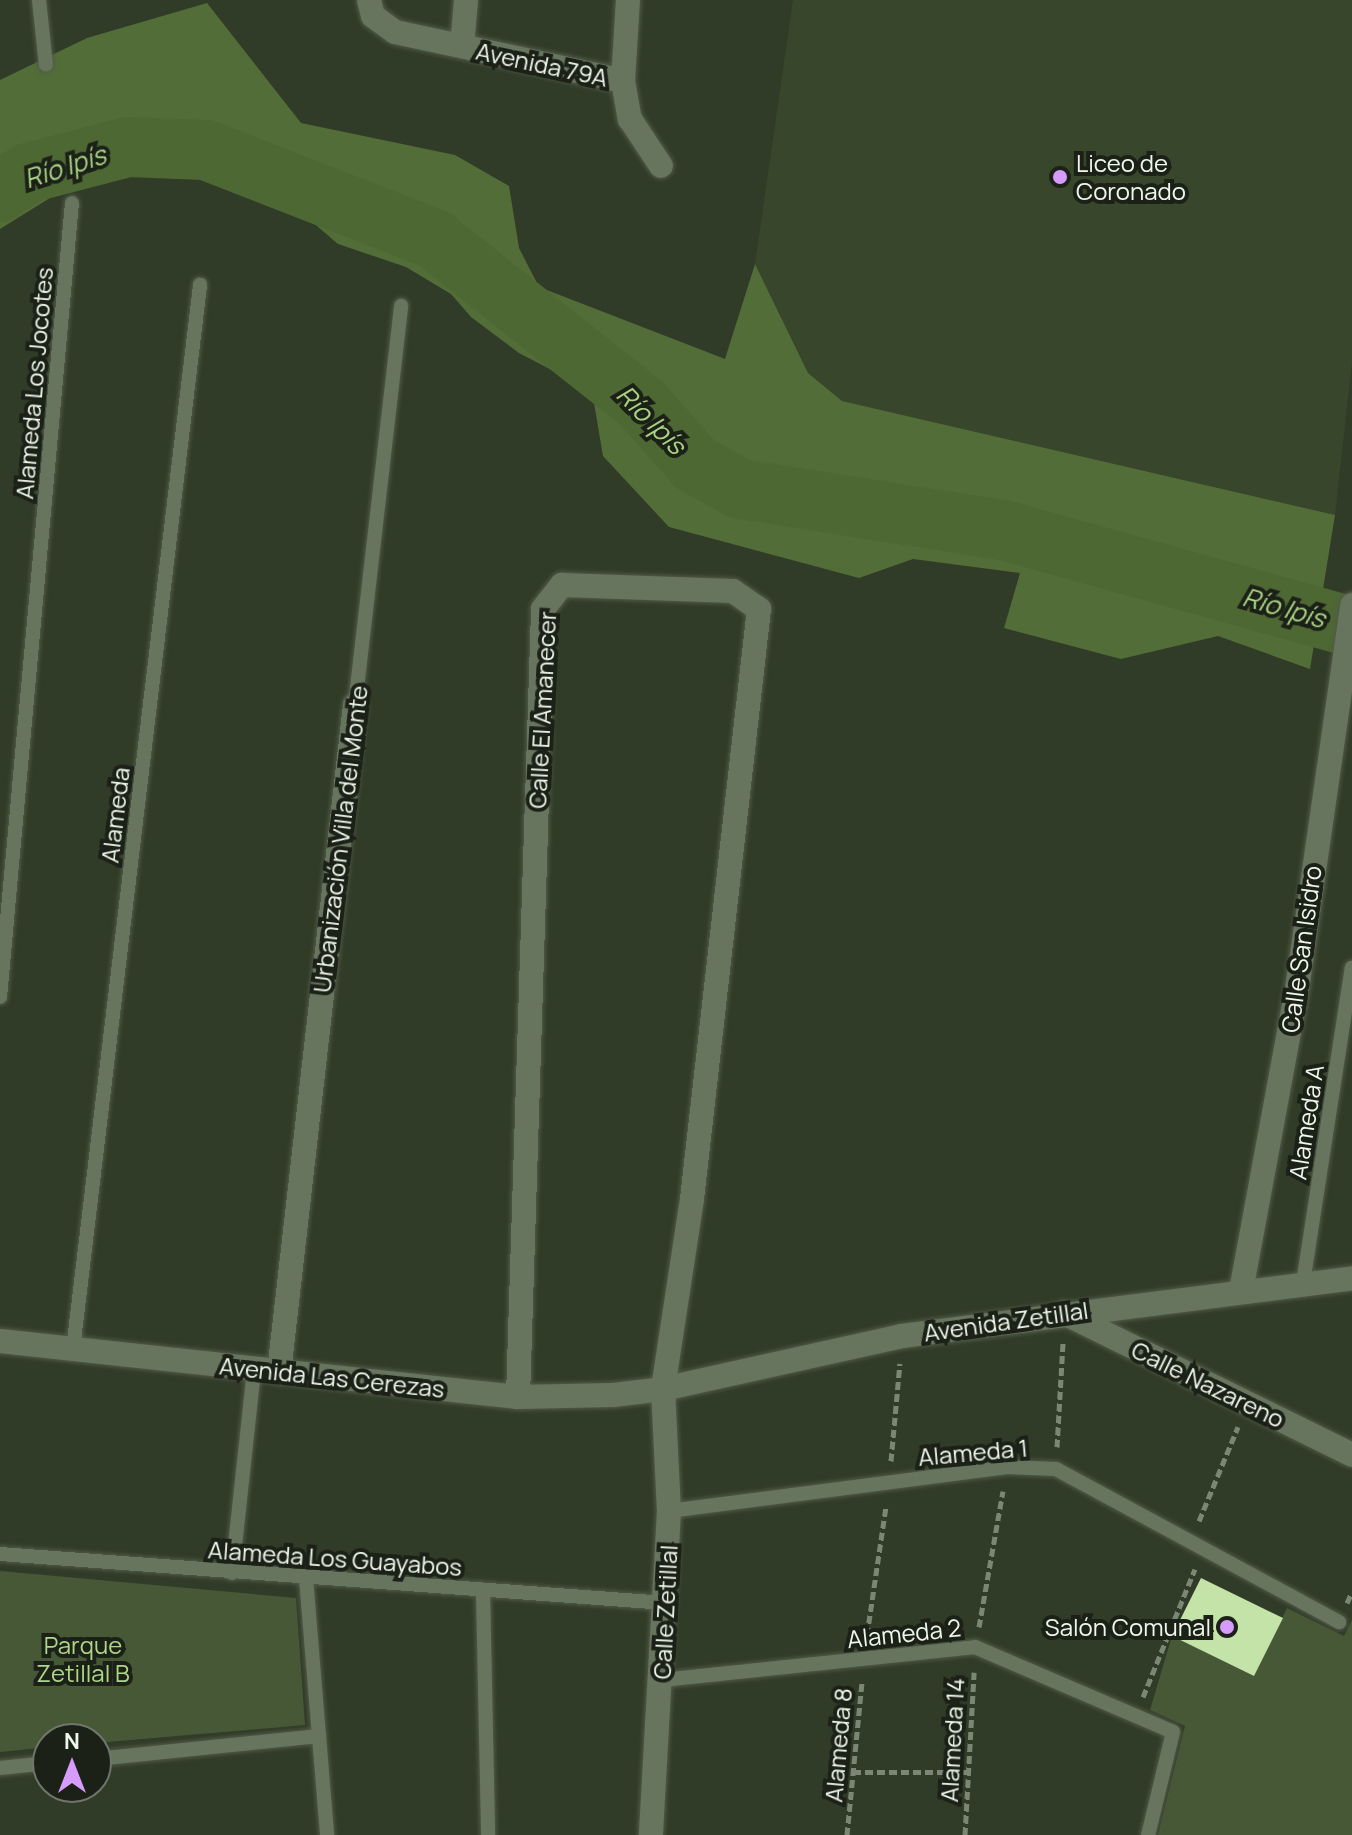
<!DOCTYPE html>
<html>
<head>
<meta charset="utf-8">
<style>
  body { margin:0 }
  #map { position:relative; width:1352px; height:1835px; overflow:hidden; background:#313c28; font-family:Manrope,sans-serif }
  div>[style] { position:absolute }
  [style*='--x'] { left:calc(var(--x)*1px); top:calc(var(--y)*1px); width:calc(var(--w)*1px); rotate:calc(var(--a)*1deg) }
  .built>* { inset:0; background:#38462b }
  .green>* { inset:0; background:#475837 }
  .forest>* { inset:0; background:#536d38 }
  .river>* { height:60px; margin:-30px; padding:0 30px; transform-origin:30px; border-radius:30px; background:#4e6834 }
  .building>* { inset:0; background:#c4e3a9 }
  .path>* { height:5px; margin-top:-2.5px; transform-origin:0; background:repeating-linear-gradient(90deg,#7c8675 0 8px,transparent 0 12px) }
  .roads { filter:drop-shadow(0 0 2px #515a49) drop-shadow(0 0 2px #515a49) }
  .service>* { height:14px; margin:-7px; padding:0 7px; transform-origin:7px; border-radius:7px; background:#68755e }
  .minor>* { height:24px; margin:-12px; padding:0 12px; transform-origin:12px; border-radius:12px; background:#68755e }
  .dots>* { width:22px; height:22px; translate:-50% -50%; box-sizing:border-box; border:4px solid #1c2118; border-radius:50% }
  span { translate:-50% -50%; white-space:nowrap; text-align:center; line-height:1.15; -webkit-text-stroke:8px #1c2118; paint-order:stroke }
  .street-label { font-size:24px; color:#eff6ea }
  .poi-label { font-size:24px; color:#eff6ea }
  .left { translate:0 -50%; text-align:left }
  .right { translate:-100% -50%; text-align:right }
  .park-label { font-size:24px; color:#add686 }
  .water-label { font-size:26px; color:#a9d283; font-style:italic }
  .north { position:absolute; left:32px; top:1723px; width:80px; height:80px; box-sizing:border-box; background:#1c2118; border:2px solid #70766c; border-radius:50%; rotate:0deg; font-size:22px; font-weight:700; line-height:32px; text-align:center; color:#eff6ea }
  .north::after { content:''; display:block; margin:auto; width:28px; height:36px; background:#d59cfb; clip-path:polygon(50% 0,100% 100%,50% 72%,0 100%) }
</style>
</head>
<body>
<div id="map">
  <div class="built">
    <i style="clip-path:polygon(793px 0,1352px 0,1352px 362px,1335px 515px,842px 401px,808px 373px,755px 264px)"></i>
  </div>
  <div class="green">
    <i style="clip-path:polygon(0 1571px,296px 1598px,305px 1725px,96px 1743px,96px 1739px,48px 1739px,48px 1747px,0 1752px)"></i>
    <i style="clip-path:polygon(1287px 1608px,1344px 1636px,1352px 1620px,1352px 1835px,1158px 1835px,1185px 1726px,1150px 1710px,1172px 1636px,1254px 1676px)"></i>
  </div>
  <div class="forest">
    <i style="clip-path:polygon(207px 3px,301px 123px,455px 155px,509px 186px,519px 248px,539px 287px,725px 359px,755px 264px,808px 373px,842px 401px,1335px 515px,1310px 669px,1218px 636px,1121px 659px,1004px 628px,1020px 573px,913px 559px,859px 578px,669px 527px,603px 456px,592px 391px,519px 353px,471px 317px,451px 294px,406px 267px,338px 244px,289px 202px,152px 167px,82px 178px,0 229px,0 80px,87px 38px)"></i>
  </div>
  <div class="river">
    <i style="--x:0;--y:192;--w:34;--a:-34"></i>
    <i style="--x:28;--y:173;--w:103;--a:-14.6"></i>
    <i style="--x:128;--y:147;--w:78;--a:2.2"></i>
    <i style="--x:206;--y:150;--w:245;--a:21.3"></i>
    <i style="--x:434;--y:239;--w:265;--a:38.4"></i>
    <i style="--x:642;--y:404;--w:80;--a:48.5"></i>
    <i style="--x:695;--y:464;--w:51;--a:29.1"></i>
    <i style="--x:740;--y:489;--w:266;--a:8.9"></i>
    <i style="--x:1003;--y:530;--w:362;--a:15.5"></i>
  </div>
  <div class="building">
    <i style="clip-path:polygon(1201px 1578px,1283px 1618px,1254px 1676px,1172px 1636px)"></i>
  </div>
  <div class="path">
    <i style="--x:1057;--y:1447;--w:105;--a:-86.7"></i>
    <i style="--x:891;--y:1461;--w:98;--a:-84.8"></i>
    <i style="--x:1199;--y:1521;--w:102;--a:-67.5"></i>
    <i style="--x:1347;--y:1603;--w:12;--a:-66"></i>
    <i style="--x:979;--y:1627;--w:138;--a:-80"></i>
    <i style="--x:867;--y:1635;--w:130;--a:-81.6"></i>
    <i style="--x:1143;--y:1697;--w:138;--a:-67.9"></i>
    <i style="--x:853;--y:1772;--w:115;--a:0"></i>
    <i style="--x:847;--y:1835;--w:155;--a:-84.4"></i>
    <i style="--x:965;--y:1835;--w:163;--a:-86.8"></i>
  </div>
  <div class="roads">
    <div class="service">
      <i style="--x:39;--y:0;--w:65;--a:83.9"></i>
      <i style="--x:355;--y:705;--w:402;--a:-83.4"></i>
      <i style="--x:0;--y:997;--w:797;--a:-84.82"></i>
      <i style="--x:1303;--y:1283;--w:319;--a:-81.2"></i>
      <i style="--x:73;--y:1349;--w:1072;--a:-83.19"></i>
      <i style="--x:669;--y:1511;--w:341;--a:-7.4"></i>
      <i style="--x:1007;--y:1467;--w:49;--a:2.3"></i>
      <i style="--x:1056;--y:1469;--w:322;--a:28.4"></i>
      <i style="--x:0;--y:1554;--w:668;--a:4.21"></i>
      <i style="--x:232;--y:1573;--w:205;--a:-83.8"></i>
      <i style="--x:306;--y:1578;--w:258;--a:85.3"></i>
      <i style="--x:483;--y:1590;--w:245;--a:88.8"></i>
      <i style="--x:662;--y:1680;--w:315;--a:-6"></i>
      <i style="--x:975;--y:1647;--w:215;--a:23.2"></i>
      <i style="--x:1173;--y:1732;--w:106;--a:103.6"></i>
      <i style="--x:96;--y:1759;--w:224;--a:-5.9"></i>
      <i style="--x:0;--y:1768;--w:48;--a:-5.9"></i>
    </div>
    <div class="minor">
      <i style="--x:369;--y:0;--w:16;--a:76"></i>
      <i style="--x:373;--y:16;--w:27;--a:36"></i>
      <i style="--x:395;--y:32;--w:233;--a:12.1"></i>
      <i style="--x:623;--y:81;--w:39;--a:80"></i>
      <i style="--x:630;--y:119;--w:56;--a:56.6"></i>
      <i style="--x:462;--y:46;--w:46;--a:-85"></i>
      <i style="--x:623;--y:81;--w:81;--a:-86.5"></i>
      <i style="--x:1241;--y:1291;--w:314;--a:-79.5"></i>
      <i style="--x:1298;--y:982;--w:381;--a:-81.8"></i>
      <i style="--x:1064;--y:1313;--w:321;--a:26.2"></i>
      <i style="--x:0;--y:1341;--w:521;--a:6.17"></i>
      <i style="--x:518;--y:1397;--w:95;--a:-1.2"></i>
      <i style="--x:613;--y:1395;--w:50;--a:-6.8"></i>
      <i style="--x:663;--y:1389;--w:245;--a:-12.5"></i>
      <i style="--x:902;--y:1336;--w:454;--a:-7.3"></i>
      <i style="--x:279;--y:1372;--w:671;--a:-83.5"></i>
      <i style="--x:518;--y:1397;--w:788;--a:-88.18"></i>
      <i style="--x:543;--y:609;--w:31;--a:-52"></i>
      <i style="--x:562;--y:585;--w:171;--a:2"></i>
      <i style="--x:733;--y:591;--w:32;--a:35"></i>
      <i style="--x:759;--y:609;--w:594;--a:96.48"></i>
      <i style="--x:692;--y:1199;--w:192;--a:98.7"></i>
      <i style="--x:663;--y:1389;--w:122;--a:87.2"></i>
      <i style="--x:669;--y:1511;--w:324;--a:93.2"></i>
    </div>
  </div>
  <div class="dots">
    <i style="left:1060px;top:177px;background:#d59cfb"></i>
    <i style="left:1227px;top:1627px;background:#d59cfb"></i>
  </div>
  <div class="street-label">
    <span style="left:542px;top:64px;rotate:12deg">Avenida 79A</span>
    <span style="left:34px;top:383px;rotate:-85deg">Alameda Los Jocotes</span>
    <span style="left:542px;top:710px;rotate:-87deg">Calle El Amanecer</span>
    <span style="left:115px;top:815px;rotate:-83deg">Alameda</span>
    <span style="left:340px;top:839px;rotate:-83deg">Urbanización Villa del Monte</span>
    <span style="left:1301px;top:949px;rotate:-82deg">Calle San Isidro</span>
    <span style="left:1306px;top:1122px;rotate:-81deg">Alameda A</span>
    <span style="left:1006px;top:1321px;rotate:-8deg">Avenida Zetillal</span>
    <span style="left:332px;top:1377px;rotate:6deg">Avenida Las Cerezas</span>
    <span style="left:1208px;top:1384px;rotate:26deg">Calle Nazareno</span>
    <span style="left:973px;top:1452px;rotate:-5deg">Alameda 1</span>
    <span style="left:335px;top:1558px;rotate:4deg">Alameda Los Guayabos</span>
    <span style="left:665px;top:1612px;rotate:-87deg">Calle Zetillal</span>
    <span style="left:904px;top:1633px;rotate:-6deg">Alameda 2</span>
    <span style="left:952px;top:1740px;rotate:-87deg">Alameda 14</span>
    <span style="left:838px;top:1745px;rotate:-85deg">Alameda 8</span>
  </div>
  <div class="poi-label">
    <span class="left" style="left:1076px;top:177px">Liceo de<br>Coronado</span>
    <span class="right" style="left:1211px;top:1627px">Salón Comunal</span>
  </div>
  <div class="park-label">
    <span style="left:83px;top:1659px">Parque<br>Zetillal B</span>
  </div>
  <div class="water-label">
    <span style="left:65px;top:167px;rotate:-18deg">Río Ipís</span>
    <span style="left:651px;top:420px;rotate:45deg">Río Ipís</span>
    <span style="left:1284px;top:608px;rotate:16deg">Río Ipís</span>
  </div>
  <div class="north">N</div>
</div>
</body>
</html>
